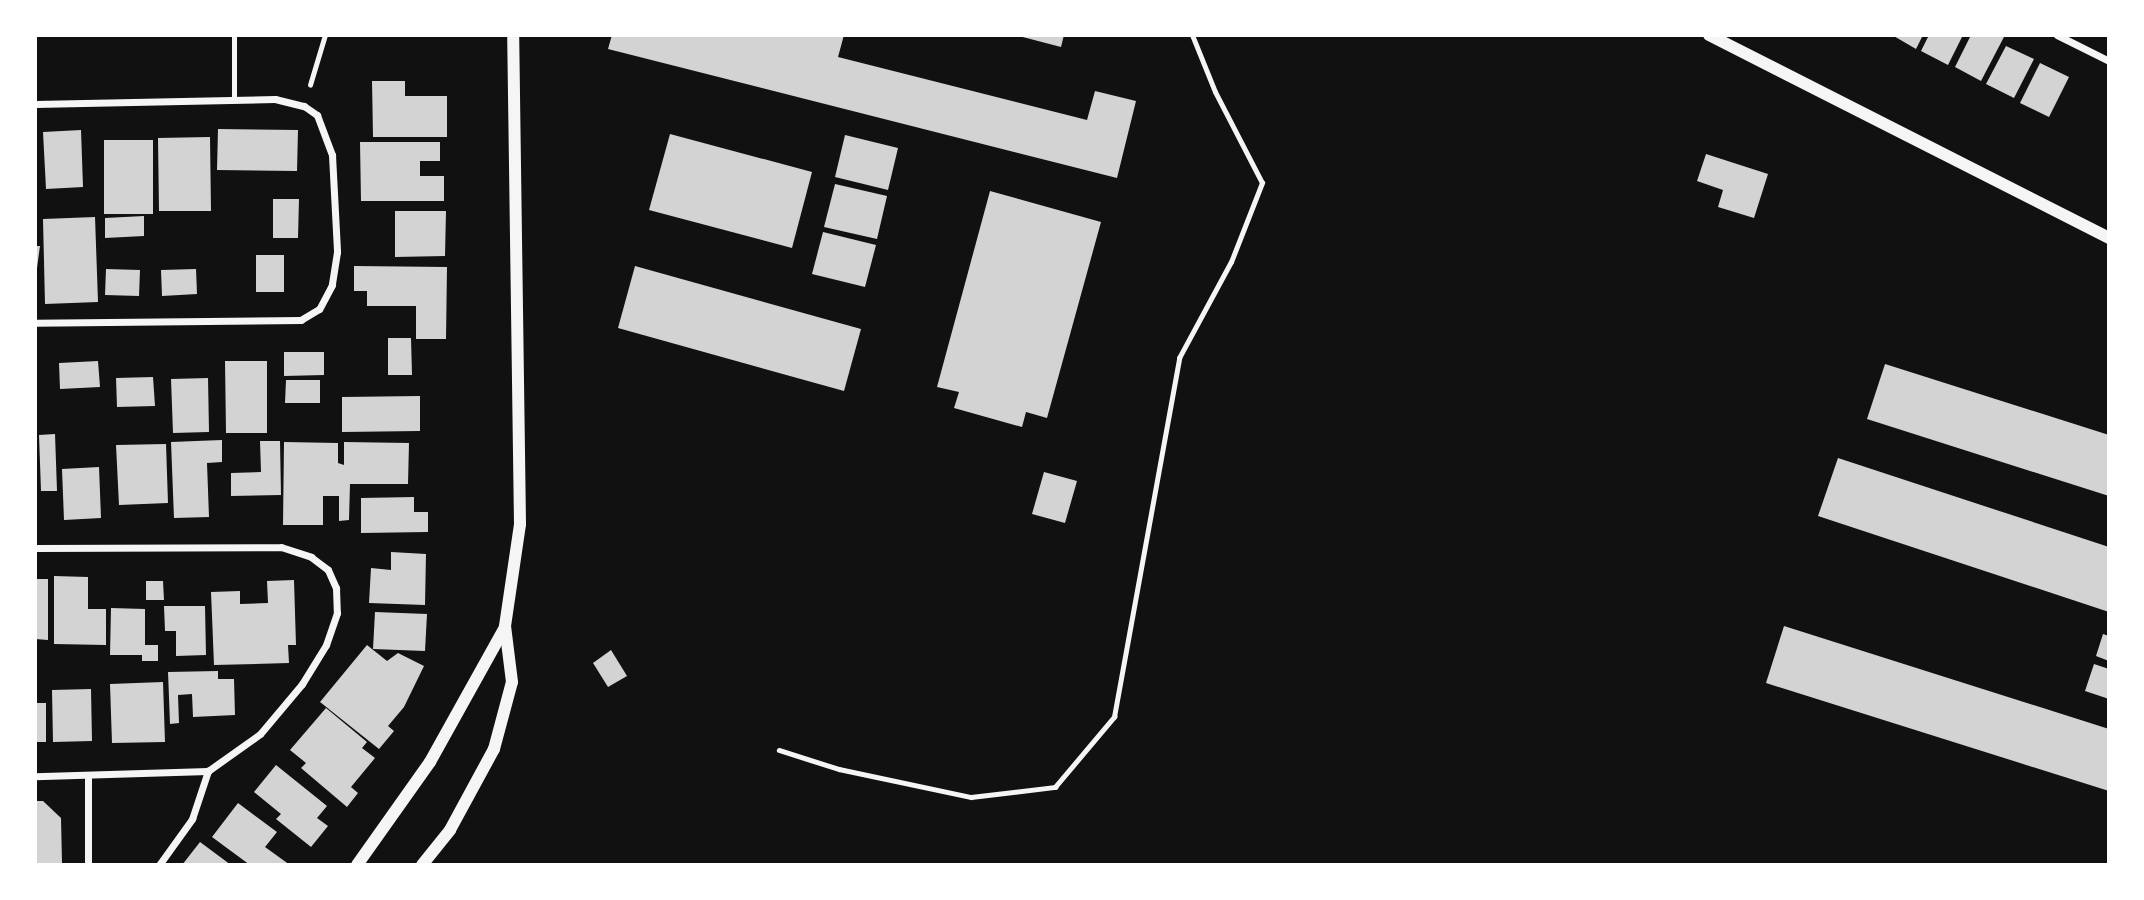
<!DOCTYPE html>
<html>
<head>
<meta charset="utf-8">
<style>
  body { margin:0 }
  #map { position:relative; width:2144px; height:900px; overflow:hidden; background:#111; font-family:Georgia,serif }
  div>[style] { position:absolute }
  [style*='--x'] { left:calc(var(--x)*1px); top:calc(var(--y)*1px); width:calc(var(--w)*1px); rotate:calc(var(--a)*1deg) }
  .building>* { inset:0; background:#d3d3d3 }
  .path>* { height:4.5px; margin:-2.25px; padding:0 2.25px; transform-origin:2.25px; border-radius:2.25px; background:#f5f5f5 }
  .service>* { height:5px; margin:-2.5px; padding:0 2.5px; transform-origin:2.5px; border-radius:2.5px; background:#f5f5f5 }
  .minor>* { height:7px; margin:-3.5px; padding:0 3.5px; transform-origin:3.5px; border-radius:3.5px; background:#f5f5f5 }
  .tertiary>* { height:12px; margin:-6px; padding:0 6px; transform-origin:6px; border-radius:6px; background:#f5f5f5 }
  span { translate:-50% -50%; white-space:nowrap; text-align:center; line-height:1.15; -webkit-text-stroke:7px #fff; paint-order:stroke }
  .frame { position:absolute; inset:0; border:37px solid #fff; pointer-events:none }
</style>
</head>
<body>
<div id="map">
  <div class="building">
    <i style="clip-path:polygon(612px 35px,844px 35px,838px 57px,1087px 120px,1095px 91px,1136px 101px,1117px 178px,608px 49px)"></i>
    <i style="clip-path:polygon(1015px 35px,1064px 35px,1061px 47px)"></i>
    <i style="clip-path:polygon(1892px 35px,1923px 35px,1916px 49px)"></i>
    <i style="clip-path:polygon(1929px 35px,1963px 35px,1948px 65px,1921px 51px)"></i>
    <i style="clip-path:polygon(1971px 35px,2005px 35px,1981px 81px,1955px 67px)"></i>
    <i style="clip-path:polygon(2006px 46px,2034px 59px,2014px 98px,1986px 84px)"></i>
    <i style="clip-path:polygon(2040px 63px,2069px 77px,2049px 117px,2020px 103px)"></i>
    <i style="clip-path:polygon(372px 81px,405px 81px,405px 96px,447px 96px,447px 137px,373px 137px)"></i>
    <i style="clip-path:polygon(218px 129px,298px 130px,297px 171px,217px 170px)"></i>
    <i style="clip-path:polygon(81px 130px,83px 187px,46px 189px,43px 132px)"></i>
    <i style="clip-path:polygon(670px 134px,812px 172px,792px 248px,649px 210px)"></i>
    <i style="clip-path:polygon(845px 135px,898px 148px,888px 190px,835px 177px)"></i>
    <i style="clip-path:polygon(210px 137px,211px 211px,159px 211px,158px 138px)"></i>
    <i style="clip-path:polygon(104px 140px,153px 140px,153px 214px,104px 214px)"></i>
    <i style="clip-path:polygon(360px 142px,440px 142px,440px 161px,420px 161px,420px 176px,444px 176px,444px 201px,361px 201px)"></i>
    <i style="clip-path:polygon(1706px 154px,1768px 174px,1754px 218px,1718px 207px,1723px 190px,1697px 181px)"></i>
    <i style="clip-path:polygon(835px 184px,887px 196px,877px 239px,824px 227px)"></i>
    <i style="clip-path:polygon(990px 191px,1101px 222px,1047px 418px,1026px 412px,1022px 427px,954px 408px,959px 392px,937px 387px)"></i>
    <i style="clip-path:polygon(273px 199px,299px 199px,298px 238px,273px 238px)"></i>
    <i style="clip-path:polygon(395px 211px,446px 211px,445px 256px,395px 257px)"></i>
    <i style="clip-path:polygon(144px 216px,144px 236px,105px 238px,105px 218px)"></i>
    <i style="clip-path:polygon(95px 217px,98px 302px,45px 304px,43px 219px)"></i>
    <i style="clip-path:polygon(823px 232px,876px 245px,865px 287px,812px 274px)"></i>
    <i style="clip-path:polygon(35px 246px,40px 246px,35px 283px)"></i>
    <i style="clip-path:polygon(256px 255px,284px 255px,284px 292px,256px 292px)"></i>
    <i style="clip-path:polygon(354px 266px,447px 267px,446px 339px,416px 339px,416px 306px,367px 306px,367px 291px,354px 291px)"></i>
    <i style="clip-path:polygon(635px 266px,861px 329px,844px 391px,618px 328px)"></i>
    <i style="clip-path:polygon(106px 269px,140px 270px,139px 296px,105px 295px)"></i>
    <i style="clip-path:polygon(196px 269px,197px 294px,162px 296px,161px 270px)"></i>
    <i style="clip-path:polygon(388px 338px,411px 338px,412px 375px,388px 375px)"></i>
    <i style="clip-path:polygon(284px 352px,324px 352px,324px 375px,284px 376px)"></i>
    <i style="clip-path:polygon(98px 361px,100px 387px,60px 389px,59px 363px)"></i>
    <i style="clip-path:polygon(225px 361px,267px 361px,267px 433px,226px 433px)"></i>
    <i style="clip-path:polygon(1885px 364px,2109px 435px,2109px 496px,1867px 419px)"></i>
    <i style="clip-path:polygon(153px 377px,155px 406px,117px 407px,116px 378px)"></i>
    <i style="clip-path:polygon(208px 378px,209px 432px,173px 433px,171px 379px)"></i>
    <i style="clip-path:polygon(286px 380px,320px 380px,320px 403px,285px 403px)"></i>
    <i style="clip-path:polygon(420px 396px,420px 431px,342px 432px,342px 397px)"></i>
    <i style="clip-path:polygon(55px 434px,57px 491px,41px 491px,39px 435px)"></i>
    <i style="clip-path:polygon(222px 440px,222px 462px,207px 463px,209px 517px,174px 518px,171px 442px)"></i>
    <i style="clip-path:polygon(260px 441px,280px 441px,281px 495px,231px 496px,231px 473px,261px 472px)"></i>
    <i style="clip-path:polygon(284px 442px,338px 443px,338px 463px,344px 465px,344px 442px,409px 443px,408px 484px,350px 484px,349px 520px,339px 521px,339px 496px,323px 496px,323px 525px,283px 525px)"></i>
    <i style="clip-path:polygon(166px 444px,168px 503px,119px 505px,116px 445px)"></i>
    <i style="clip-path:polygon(1838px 458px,2109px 547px,2109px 612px,1818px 516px)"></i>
    <i style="clip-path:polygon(99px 467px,101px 518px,64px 520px,62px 469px)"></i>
    <i style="clip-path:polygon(1044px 472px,1077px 481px,1065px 523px,1032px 514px)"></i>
    <i style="clip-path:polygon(414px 497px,414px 512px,428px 512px,428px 532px,361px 533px,361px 498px)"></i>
    <i style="clip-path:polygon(391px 552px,426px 554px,425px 605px,369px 603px,371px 568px,391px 570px)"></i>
    <i style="clip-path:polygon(54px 576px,88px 577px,88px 609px,106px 609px,106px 645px,54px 644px)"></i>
    <i style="clip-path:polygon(35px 579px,48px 579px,48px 640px,35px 639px)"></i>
    <i style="clip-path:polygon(294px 580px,296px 645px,288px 645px,289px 663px,214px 665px,211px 592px,240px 591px,240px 604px,268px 603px,267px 581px)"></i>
    <i style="clip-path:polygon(146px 581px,163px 581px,164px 600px,146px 600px)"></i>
    <i style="clip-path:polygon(164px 606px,205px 606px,206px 655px,176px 656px,176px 631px,165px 631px)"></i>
    <i style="clip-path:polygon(111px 608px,145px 609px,145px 645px,158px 645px,158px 661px,142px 661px,142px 655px,110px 655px)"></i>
    <i style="clip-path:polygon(375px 612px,427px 614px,425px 651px,373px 649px)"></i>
    <i style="clip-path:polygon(1784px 626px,2109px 729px,2109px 791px,1766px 683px)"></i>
    <i style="clip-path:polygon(2103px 634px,2109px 636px,2109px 661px,2096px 656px)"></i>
    <i style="clip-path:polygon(367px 645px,387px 661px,398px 653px,424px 666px,404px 707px,388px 726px,394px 731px,379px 749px,320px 702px)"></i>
    <i style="clip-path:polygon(611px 650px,627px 676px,608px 687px,593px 663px)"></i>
    <i style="clip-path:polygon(2094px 664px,2109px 669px,2109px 699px,2085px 691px)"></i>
    <i style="clip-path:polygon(218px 671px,218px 679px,234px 679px,235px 715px,193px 717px,192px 694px,178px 695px,179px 723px,170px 724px,168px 672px)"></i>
    <i style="clip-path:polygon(163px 682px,165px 742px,112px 743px,110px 684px)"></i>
    <i style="clip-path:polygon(91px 689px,92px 741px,53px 742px,52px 690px)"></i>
    <i style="clip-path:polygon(35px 703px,46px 703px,46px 742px,35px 742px)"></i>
    <i style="clip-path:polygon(326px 708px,367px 742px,362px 748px,375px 758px,351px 787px,358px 793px,347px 807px,301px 768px,306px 763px,290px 750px)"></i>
    <i style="clip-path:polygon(276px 765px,327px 806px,317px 818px,328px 826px,311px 847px,276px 819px,281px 814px,254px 792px)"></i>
    <i style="clip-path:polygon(35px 801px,43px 801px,61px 818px,62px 863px,35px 863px)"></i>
    <i style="clip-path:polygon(238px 803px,277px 832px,265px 847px,290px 865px,250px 865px,212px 837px)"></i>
    <i style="clip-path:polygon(200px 842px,231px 865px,182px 865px)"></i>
  </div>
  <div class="path">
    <i style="--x:310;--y:85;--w:52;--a:-73.3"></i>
    <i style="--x:779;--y:750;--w:63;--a:17.6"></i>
    <i style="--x:839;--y:769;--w:135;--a:12"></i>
    <i style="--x:971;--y:797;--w:85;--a:-6.8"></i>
    <i style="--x:1055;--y:787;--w:92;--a:-49.9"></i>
    <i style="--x:1114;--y:717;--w:365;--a:-79.7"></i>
    <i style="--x:1179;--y:358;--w:109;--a:-61.6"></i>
    <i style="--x:1231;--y:262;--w:85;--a:-68.6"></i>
    <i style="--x:1262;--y:183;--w:102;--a:-117.3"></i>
    <i style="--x:1215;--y:92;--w:61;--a:-112"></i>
  </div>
  <div class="service">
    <i style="--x:234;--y:35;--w:64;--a:90"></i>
  </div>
  <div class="minor">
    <i style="--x:2057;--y:35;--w:58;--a:26.6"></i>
    <i style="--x:35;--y:104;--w:240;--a:-1.2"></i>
    <i style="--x:275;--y:99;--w:30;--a:14"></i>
    <i style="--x:304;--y:106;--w:16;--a:35"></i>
    <i style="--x:317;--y:115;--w:43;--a:69.4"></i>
    <i style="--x:332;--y:155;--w:97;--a:87"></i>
    <i style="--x:337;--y:252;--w:33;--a:99"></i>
    <i style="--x:332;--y:285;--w:27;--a:118"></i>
    <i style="--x:319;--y:309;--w:21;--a:149"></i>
    <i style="--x:301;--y:320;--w:266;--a:179.4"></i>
    <i style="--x:35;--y:548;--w:246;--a:-0.2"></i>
    <i style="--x:281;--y:547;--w:32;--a:18"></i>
    <i style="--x:311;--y:557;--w:21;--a:37"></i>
    <i style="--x:328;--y:570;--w:20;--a:66"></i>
    <i style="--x:336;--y:588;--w:25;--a:88"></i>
    <i style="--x:337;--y:613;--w:34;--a:109"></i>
    <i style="--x:326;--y:645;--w:46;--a:121.6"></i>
    <i style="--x:302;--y:684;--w:65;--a:130"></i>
    <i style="--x:260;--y:734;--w:64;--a:144.6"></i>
    <i style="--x:208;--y:771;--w:173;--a:178.3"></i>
    <i style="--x:88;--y:775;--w:90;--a:90"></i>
    <i style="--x:159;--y:865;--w:57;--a:-54.3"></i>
    <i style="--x:192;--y:819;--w:51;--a:-71.6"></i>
  </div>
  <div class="tertiary">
    <i style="--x:1709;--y:35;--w:449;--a:26.9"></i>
    <i style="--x:357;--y:865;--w:126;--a:-54.7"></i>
    <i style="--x:430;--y:762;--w:154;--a:-60.9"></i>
    <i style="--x:422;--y:865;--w:45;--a:-51.3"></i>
    <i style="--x:450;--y:830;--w:92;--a:-61.5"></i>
    <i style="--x:494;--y:749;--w:69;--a:-75"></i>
    <i style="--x:512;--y:682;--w:56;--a:-97.1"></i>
    <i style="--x:505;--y:626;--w:103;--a:-81.6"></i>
    <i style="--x:520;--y:524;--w:489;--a:-90.8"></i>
  </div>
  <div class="frame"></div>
</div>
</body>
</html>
